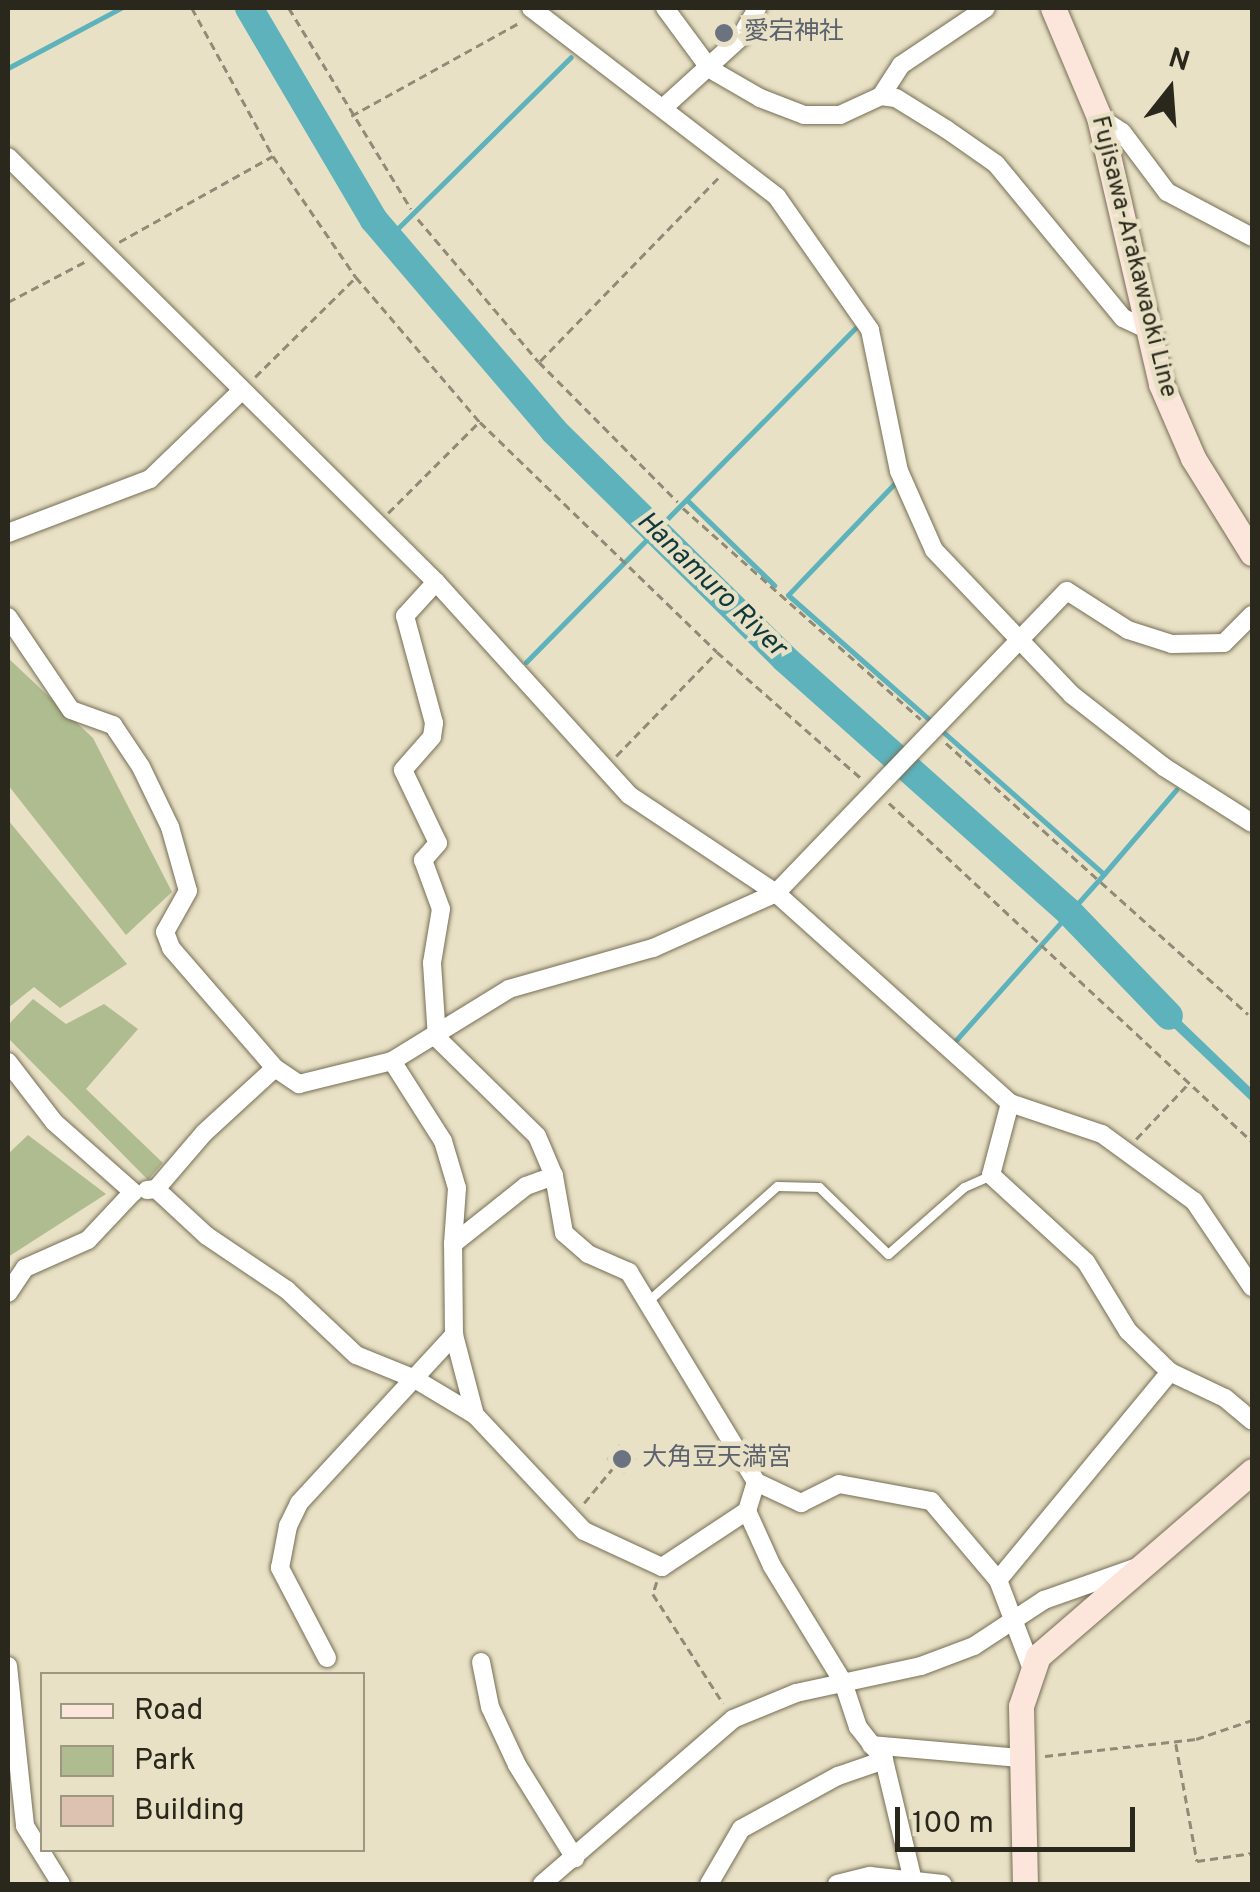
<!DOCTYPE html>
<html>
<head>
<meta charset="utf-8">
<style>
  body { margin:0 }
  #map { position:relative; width:1260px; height:1892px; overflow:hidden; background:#e9e1c5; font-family:Overpass,"Noto Sans JP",sans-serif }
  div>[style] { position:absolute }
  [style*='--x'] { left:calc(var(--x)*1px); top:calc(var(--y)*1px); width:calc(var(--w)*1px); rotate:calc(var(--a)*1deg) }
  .green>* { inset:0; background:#afbc90 }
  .water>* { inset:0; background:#5db2bb }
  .stream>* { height:5px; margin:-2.5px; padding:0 2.5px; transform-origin:2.5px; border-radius:2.5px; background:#5db2bb }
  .river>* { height:28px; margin:-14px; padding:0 14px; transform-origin:14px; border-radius:14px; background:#5db2bb }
  .building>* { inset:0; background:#ddc2b2 }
  .path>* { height:2.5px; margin-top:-1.25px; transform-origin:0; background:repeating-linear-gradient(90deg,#908a76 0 8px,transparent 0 13px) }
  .roads { filter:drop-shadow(0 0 2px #756e55) drop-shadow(0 0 2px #756e55) }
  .lane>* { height:9px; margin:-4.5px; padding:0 4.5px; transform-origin:4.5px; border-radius:4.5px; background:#fff }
  .street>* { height:18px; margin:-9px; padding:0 9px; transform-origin:9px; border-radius:9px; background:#fff }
  .secondary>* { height:25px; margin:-12.5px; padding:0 12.5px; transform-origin:12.5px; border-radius:12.5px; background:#fce6dc }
  .dots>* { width:28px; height:28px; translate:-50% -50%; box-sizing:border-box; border:5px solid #e9e1c5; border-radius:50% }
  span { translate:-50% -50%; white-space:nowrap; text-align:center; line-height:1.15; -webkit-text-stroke:9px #e9e1c5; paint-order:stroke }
  .worship-label { font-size:25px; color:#5b616d }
  .left { translate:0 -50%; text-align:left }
  .street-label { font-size:25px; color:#2a271c }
  .water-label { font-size:28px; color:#0e383c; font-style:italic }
  .frame { position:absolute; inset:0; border:10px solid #2a271c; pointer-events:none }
  .legend { position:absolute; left:40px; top:1672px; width:325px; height:180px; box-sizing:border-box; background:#e9e1c5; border:2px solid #9d9781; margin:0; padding:12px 18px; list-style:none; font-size:30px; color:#2a271c }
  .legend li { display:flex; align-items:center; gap:20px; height:50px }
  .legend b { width:50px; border:2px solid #9d9781 }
  .north { position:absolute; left:1120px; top:40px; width:100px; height:100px; -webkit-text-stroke:8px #e9e1c5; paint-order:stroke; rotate:17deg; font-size:28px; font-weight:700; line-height:40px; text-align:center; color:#2a271c }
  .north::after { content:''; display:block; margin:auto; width:35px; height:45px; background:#2a271c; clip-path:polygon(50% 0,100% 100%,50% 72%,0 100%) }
  .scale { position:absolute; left:895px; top:1807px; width:240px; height:45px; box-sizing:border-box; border:5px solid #2a271c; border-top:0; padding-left:12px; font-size:30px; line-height:35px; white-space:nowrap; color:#2a271c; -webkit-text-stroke:8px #e9e1c5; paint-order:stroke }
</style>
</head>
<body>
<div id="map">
  <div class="green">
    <i style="clip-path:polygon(8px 658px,93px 738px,172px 892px,126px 935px,8px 785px)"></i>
    <i style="clip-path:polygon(8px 820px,127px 964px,60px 1008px,34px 987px,8px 1008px)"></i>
    <i style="clip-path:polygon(33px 999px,66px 1024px,104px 1004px,138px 1029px,86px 1089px,163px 1163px,148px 1180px,8px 1038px,8px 1025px)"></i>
    <i style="clip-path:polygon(28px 1135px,106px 1194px,8px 1257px,8px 1154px)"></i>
  </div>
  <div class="water">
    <i style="clip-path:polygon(1148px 989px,1252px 1089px,1252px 1102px,1140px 996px)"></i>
  </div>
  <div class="stream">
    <i style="--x:8;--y:68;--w:128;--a:-28"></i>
    <i style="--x:388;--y:238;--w:257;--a:-44.7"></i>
    <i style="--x:894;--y:484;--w:153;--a:133.7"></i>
    <i style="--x:788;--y:595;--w:193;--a:41.4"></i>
    <i style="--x:687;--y:500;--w:122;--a:44.3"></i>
    <i style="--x:526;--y:662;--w:469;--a:-45.4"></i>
    <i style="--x:941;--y:730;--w:217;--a:41.5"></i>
    <i style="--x:1104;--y:874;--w:222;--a:131.7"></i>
    <i style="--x:1104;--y:874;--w:111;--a:-49.4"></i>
    <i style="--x:1251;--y:1268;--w:1;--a:-45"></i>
  </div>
  <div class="river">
    <i style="--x:249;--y:8;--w:246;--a:59.5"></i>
    <i style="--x:374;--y:220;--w:277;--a:49.5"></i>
    <i style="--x:554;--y:431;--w:323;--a:44.6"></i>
    <i style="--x:784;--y:658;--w:382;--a:41.7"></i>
    <i style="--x:1069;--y:912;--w:144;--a:46.1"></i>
  </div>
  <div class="building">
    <i style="clip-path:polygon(619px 1444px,637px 1459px,624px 1474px,606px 1459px)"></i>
  </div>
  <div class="path">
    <i style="--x:192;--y:8;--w:169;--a:61.3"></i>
    <i style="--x:273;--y:156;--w:147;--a:55.6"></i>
    <i style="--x:356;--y:277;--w:191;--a:49.5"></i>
    <i style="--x:480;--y:422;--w:330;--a:44.1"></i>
    <i style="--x:717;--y:652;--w:191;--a:41.2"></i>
    <i style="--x:289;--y:8;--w:235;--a:58.7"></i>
    <i style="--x:351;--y:116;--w:192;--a:-29"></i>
    <i style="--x:418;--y:219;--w:187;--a:49.8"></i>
    <i style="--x:539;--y:362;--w:197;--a:45.2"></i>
    <i style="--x:119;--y:242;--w:176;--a:-29.2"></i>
    <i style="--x:8;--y:302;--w:88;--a:-27.7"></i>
    <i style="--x:540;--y:361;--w:257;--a:-45.8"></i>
    <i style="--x:255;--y:377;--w:142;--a:-44.7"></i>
    <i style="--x:683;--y:508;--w:318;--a:41.6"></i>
    <i style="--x:388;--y:513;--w:127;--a:-45"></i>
    <i style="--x:946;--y:743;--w:406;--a:41.9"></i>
    <i style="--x:616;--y:756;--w:142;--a:-45.9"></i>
    <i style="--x:889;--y:803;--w:496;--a:43"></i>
    <i style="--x:1252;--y:1009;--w:10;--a:90"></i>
    <i style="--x:1136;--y:1139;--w:77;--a:-46.6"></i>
    <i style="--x:584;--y:1503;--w:44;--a:-50.5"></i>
    <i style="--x:657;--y:1582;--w:13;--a:108"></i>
    <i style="--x:653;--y:1594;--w:130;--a:57.3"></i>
    <i style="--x:1176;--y:1744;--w:119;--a:79.8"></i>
    <i style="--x:1197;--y:1861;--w:56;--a:-8.3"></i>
    <i style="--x:1045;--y:1756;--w:152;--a:-6.4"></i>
    <i style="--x:1196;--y:1739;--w:59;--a:-18.7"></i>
  </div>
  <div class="roads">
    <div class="lane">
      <i style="--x:649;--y:1300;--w:171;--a:-41.7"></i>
      <i style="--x:777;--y:1186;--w:42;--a:1.4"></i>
      <i style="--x:819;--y:1187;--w:96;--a:44.2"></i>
      <i style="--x:888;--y:1254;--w:101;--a:-41.4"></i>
      <i style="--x:964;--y:1187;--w:30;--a:-24"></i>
    </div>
    <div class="street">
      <i style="--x:531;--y:8;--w:310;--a:37.5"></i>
      <i style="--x:777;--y:197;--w:162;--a:55"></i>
      <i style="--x:870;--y:330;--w:144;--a:78.4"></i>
      <i style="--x:899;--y:471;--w:86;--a:66.1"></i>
      <i style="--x:934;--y:550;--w:200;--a:46.4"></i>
      <i style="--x:1072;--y:695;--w:117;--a:38"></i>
      <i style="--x:1164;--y:767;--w:104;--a:32.5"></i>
      <i style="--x:665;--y:8;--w:76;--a:53.6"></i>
      <i style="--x:710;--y:69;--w:58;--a:30.1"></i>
      <i style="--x:760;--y:98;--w:47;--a:21.1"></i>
      <i style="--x:804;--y:115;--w:36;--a:0"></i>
      <i style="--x:840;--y:115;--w:45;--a:-24.9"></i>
      <i style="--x:881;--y:96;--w:15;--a:8"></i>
      <i style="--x:896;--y:98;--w:59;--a:31.8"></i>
      <i style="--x:946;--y:129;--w:61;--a:35"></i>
      <i style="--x:996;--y:164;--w:200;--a:50.5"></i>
      <i style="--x:1123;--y:318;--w:26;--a:25"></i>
      <i style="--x:881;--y:96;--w:37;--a:-57"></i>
      <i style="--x:901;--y:65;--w:102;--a:-33.8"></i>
      <i style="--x:663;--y:108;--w:104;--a:-42.3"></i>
      <i style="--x:740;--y:38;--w:34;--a:-60"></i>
      <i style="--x:1099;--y:117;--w:27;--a:33"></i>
      <i style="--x:1122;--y:132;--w:75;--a:53.1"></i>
      <i style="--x:1167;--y:192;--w:96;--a:27.9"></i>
      <i style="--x:8;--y:157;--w:603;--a:44.8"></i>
      <i style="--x:436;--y:582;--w:287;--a:47.8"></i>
      <i style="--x:629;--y:795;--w:177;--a:33.7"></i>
      <i style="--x:776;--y:893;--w:314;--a:41.9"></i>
      <i style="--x:1010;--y:1103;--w:97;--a:18.6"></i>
      <i style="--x:1102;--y:1134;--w:114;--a:36.1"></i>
      <i style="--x:1194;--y:1201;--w:104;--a:56"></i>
      <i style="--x:8;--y:533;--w:152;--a:-20.8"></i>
      <i style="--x:150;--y:479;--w:125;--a:-44"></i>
      <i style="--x:436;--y:582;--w:46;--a:132.4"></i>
      <i style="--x:405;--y:616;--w:111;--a:74.8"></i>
      <i style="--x:434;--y:723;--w:14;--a:98"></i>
      <i style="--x:432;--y:737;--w:44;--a:131.3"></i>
      <i style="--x:403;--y:770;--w:81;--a:64.4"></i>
      <i style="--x:438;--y:843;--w:23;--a:131"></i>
      <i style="--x:423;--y:860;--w:52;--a:69.8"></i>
      <i style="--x:441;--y:909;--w:55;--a:99.5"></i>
      <i style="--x:432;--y:963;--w:75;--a:86.2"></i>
      <i style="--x:437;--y:1038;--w:140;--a:44.4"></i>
      <i style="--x:537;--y:1136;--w:43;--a:67"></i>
      <i style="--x:554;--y:1176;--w:58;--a:80"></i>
      <i style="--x:564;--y:1233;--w:32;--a:41"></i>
      <i style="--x:588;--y:1254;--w:45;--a:23.7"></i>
      <i style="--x:629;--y:1272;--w:245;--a:58.8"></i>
      <i style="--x:756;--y:1482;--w:50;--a:25"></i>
      <i style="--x:801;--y:1503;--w:42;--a:-26.6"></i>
      <i style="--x:839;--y:1484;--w:94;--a:10.5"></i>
      <i style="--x:931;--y:1501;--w:104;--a:49.7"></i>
      <i style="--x:998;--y:1580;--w:95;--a:69.1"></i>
      <i style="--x:8;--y:617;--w:112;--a:55.9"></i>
      <i style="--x:71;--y:710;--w:45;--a:19.7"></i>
      <i style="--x:113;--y:725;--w:50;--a:56.3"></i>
      <i style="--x:141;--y:767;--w:67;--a:64.2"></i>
      <i style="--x:170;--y:827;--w:66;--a:74.3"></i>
      <i style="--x:188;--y:891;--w:47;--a:119.3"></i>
      <i style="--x:165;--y:932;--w:17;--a:69"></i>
      <i style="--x:171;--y:948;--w:159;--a:49.1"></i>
      <i style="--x:275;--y:1068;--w:29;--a:34"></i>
      <i style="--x:299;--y:1084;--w:96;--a:-13.9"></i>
      <i style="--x:392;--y:1061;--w:137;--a:-31.6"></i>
      <i style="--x:509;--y:989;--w:150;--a:-15.9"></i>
      <i style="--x:653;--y:948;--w:135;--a:-24.1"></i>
      <i style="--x:776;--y:893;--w:419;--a:-46.1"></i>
      <i style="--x:1067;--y:591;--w:72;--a:32.6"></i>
      <i style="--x:1128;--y:630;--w:46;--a:17.7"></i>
      <i style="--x:1172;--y:644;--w:52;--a:-1.1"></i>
      <i style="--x:1224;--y:643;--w:40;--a:-45"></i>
      <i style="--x:392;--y:1061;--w:95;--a:57.5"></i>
      <i style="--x:443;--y:1141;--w:49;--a:73.4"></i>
      <i style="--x:457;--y:1188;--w:56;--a:94.1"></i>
      <i style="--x:8;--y:1062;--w:76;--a:52.5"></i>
      <i style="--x:54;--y:1122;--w:106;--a:41.5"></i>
      <i style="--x:133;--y:1192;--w:66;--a:133.2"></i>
      <i style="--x:88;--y:1240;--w:69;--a:156"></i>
      <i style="--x:25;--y:1268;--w:30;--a:124"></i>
      <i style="--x:1010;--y:1103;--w:74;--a:104.8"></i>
      <i style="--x:991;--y:1175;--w:129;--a:42.5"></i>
      <i style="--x:1086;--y:1262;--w:81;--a:58.7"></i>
      <i style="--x:1128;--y:1331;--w:59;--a:44.3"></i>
      <i style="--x:1170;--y:1372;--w:61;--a:25.3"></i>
      <i style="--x:1225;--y:1398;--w:35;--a:40"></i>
      <i style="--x:156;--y:1189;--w:69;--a:42.7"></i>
      <i style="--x:207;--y:1236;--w:97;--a:34"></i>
      <i style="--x:287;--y:1290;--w:95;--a:43.3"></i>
      <i style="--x:356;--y:1355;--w:64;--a:22.1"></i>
      <i style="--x:415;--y:1379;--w:70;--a:31"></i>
      <i style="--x:475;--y:1415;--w:159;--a:46.8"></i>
      <i style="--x:584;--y:1531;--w:86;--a:24.8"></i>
      <i style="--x:662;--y:1567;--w:102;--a:-33.4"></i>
      <i style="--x:747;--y:1511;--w:30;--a:-73"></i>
      <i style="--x:147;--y:1190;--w:9;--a:-6"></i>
      <i style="--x:156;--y:1189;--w:74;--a:-49.4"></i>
      <i style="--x:204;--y:1133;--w:96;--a:-42.5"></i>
      <i style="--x:454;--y:1335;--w:83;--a:75.3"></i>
      <i style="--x:747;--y:1511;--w:60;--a:65.6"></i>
      <i style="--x:772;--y:1566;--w:136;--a:58.5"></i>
      <i style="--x:843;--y:1682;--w:47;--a:71.6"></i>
      <i style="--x:858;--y:1727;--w:42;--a:51.8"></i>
      <i style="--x:884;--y:1760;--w:120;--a:76.5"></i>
      <i style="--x:998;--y:1580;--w:270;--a:-50.4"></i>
      <i style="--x:327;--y:1658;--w:102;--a:-117.6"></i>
      <i style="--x:280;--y:1568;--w:43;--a:-79.2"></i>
      <i style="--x:288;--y:1526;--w:25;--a:-64"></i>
      <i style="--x:299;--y:1503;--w:229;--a:-47.3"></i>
      <i style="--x:454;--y:1335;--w:91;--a:-90.6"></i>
      <i style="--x:453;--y:1244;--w:93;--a:-38.5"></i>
      <i style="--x:526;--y:1186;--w:30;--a:-20"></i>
      <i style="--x:481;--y:1662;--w:46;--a:78.7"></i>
      <i style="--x:490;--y:1707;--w:64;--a:65"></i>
      <i style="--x:517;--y:1765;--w:110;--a:58.1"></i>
      <i style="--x:8;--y:1666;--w:161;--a:83.9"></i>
      <i style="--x:25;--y:1826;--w:68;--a:58.2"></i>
      <i style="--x:871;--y:1745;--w:149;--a:5"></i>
      <i style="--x:542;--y:1884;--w:252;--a:-40.8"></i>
      <i style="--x:733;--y:1719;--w:68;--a:-22.4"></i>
      <i style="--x:796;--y:1693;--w:128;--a:-12.2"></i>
      <i style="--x:921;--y:1666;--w:57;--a:-20.7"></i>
      <i style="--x:974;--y:1646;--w:84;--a:-33.3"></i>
      <i style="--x:1044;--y:1600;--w:96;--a:-19.4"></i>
      <i style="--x:709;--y:1884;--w:64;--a:-59.8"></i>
      <i style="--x:741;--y:1829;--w:111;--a:-28.7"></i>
      <i style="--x:838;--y:1776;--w:49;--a:-19.2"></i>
      <i style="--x:837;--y:1884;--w:34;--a:-14"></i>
      <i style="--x:870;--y:1876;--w:73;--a:6.3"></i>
    </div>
    <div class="secondary">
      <i style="--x:1053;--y:8;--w:118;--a:67.1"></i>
      <i style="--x:1099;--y:117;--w:274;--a:76.9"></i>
      <i style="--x:1161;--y:384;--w:81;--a:66.6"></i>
      <i style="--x:1193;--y:458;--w:112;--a:58.2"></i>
      <i style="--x:1025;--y:1884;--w:178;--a:-91.3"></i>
      <i style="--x:1021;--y:1706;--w:53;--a:-71.2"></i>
      <i style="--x:1038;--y:1656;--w:283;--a:-40.8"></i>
    </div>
  </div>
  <div class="dots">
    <i style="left:724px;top:33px;background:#6b7280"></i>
    <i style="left:622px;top:1459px;background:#6b7280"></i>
  </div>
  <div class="worship-label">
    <span class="left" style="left:744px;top:33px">愛宕神社</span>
    <span class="left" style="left:642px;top:1459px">大角豆天満宮</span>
  </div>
  <div class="street-label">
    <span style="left:1133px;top:257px;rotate:76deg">Fujisawa-Arakawaoki Line</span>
  </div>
  <div class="water-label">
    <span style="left:711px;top:585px;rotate:44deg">Hanamuro River</span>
  </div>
  <div class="frame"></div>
  <ul class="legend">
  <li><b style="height:12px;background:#fce6dc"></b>Road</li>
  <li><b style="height:28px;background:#afbc90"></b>Park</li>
  <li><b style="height:28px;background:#ddc2b2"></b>Building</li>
  </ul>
  <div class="north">N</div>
  <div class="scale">100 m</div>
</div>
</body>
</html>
